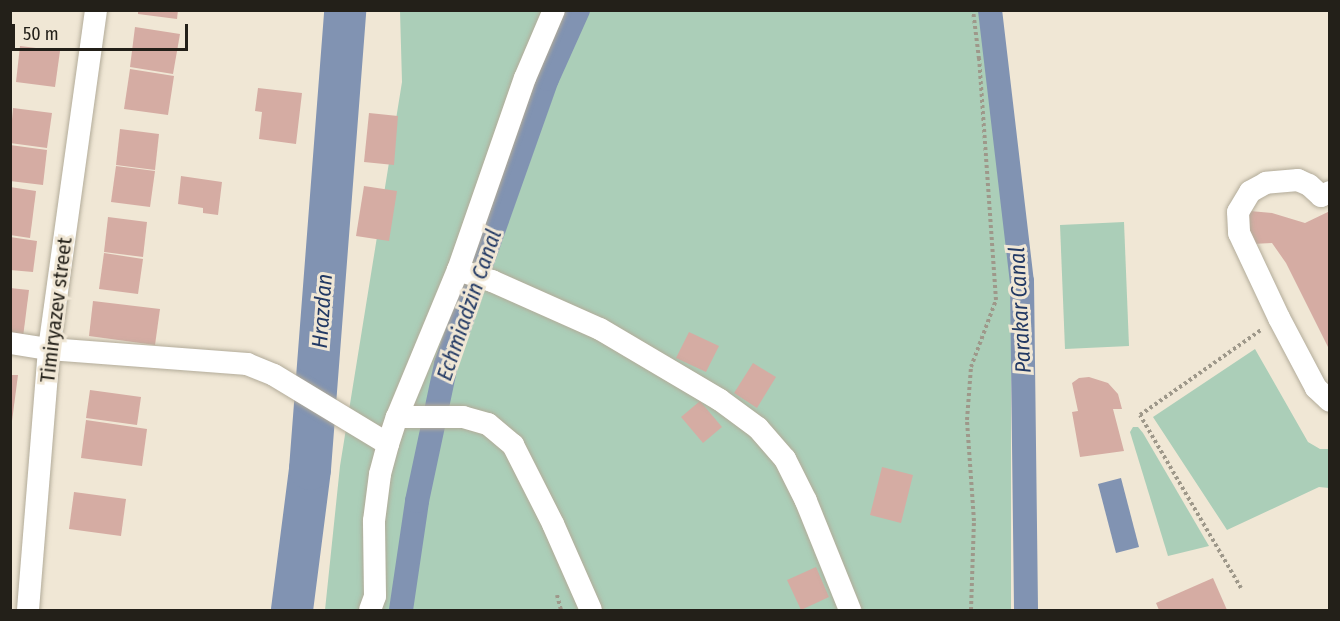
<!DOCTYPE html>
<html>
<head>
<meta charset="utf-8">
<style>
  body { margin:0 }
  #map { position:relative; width:1340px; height:621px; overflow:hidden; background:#f0e7d5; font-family:"Fira Sans Condensed",sans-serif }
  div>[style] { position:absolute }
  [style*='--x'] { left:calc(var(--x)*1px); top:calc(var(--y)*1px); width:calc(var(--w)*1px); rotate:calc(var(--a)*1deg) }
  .green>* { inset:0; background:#abceb8 }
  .water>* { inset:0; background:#8193b2 }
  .canal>* { height:24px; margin:-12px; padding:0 12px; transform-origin:12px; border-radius:12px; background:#8193b2 }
  .river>* { height:42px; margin:-21px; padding:0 21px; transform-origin:21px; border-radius:21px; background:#8193b2 }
  .building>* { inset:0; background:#d5aca3 }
  .path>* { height:4px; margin-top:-2px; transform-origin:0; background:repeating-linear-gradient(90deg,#9e988a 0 3px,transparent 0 6px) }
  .roads { filter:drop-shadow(0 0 2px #b2ab99) drop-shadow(0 0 2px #b2ab99) }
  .minor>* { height:22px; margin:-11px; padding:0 11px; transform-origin:11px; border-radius:11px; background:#fff }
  span { translate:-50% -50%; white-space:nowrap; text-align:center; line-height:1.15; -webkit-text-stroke:6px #f0e7d5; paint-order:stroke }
  .street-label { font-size:21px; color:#232019 }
  .water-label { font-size:22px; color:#223964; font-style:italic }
  .frame { position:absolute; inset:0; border:12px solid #232019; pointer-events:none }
  .scale { position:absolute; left:12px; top:24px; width:176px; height:27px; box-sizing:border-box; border:3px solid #232019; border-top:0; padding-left:8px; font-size:18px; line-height:21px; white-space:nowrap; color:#232019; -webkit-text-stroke:4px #f0e7d5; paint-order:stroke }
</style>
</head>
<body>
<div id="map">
  <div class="green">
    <i style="clip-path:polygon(400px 11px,990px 11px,1011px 272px,1011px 610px,325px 610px,340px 466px,402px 82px)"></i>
    <i style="clip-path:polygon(1124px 222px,1129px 346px,1065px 349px,1060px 225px)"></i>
    <i style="clip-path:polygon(1255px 349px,1308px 442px,1320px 449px,1329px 449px,1329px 488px,1319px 487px,1227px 530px,1153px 417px)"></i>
    <i style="clip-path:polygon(1133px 427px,1138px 427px,1143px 433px,1209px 546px,1168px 556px,1130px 432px)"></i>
  </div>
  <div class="water">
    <i style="clip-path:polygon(1121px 478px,1139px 547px,1116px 553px,1098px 484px)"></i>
  </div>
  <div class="canal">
    <i style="--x:990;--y:10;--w:273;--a:83.3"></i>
    <i style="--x:1022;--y:281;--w:329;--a:89.3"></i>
    <i style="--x:401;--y:610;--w:110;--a:-81.6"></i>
    <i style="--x:417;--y:501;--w:140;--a:-78"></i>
    <i style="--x:446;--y:364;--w:302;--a:-70.5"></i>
    <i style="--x:547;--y:79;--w:76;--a:-65.8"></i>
  </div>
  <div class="river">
    <i style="--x:292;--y:610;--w:142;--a:-82.7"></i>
    <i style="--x:310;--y:469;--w:460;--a:-85.6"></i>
  </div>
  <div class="building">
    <i style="clip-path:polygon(138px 10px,178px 10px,177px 19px,138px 14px)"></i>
    <i style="clip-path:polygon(135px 27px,180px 34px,173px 74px,130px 67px)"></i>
    <i style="clip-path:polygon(20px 46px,60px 51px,55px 87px,16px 82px)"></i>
    <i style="clip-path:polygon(130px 69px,174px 76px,168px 115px,124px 109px)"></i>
    <i style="clip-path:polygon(258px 88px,302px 93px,296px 144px,259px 139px,262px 112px,255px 111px)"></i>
    <i style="clip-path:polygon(13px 108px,52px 113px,47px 148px,10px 143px)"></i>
    <i style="clip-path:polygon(369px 113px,398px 116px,394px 165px,364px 162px)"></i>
    <i style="clip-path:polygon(120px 129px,159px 134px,155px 170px,116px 165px)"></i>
    <i style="clip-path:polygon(10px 145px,47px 150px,43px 185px,10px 181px)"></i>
    <i style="clip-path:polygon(116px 166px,155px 171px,150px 207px,111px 202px)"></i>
    <i style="clip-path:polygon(181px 176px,222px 182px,218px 215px,203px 213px,203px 208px,178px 204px)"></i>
    <i style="clip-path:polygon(364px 186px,397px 191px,389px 241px,356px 236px)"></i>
    <i style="clip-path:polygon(10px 187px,36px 191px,30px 238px,10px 235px)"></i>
    <i style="clip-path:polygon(1250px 211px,1272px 213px,1305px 223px,1330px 211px,1330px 351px,1286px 263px,1272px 243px,1252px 244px,1244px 235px)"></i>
    <i style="clip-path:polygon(108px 217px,147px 222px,143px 257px,104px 252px)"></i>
    <i style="clip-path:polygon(10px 237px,37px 241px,33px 272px,10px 270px)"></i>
    <i style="clip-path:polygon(104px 253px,143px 259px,138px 294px,99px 289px)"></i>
    <i style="clip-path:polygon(10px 288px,29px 290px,23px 337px,10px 335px)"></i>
    <i style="clip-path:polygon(93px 301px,160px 309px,155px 345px,89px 336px)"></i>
    <i style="clip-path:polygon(689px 332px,719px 346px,706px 372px,676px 358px)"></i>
    <i style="clip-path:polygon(753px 363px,776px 377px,757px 408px,734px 393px)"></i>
    <i style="clip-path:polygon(10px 375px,18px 375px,12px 421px,10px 421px)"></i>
    <i style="clip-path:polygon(1089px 377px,1108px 383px,1118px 394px,1122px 409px,1113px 409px,1124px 451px,1080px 457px,1072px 412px,1078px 411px,1072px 383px,1079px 378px)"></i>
    <i style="clip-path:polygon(90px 390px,141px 397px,137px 425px,86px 418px)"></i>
    <i style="clip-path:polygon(700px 401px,722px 427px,703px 443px,681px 417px)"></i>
    <i style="clip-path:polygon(86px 420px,147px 429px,142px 466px,81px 458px)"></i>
    <i style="clip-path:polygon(882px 467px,913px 475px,901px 523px,870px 515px)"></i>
    <i style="clip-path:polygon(74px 492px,126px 499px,121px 536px,69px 529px)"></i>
    <i style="clip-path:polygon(816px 567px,829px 597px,801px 610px,787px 580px)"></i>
    <i style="clip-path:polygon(1213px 578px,1227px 610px,1159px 610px,1156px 603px)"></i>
  </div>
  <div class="path">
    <i style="--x:1241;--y:588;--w:200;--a:-120.3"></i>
    <i style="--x:1140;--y:415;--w:148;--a:-35.1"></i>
    <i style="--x:557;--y:595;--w:16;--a:75"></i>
    <i style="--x:971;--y:610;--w:89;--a:-88.1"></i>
    <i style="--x:974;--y:521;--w:101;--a:-94"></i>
    <i style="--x:967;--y:420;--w:53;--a:-85.7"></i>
    <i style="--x:971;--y:367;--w:72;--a:-69.5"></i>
    <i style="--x:996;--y:300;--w:242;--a:-94"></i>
    <i style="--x:979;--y:59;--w:49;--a:-97"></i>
  </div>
  <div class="roads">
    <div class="minor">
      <i style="--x:1330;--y:192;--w:10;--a:156"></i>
      <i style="--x:1321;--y:196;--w:16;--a:-137"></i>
      <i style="--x:1309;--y:185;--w:12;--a:-156"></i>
      <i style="--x:1298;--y:180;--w:32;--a:175"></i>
      <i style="--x:1266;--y:183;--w:18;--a:151"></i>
      <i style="--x:1250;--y:192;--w:23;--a:121"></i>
      <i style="--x:1238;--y:212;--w:21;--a:87"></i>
      <i style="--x:1239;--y:233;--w:94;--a:64.8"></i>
      <i style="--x:1279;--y:318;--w:79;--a:62.1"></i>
      <i style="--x:1316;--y:388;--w:19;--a:43"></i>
      <i style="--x:458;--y:270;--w:36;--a:18"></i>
      <i style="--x:492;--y:281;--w:118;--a:24"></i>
      <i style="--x:600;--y:329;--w:139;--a:30.6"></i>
      <i style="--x:720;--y:400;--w:47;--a:36.4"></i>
      <i style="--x:758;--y:428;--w:41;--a:48.9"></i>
      <i style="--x:785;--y:459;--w:47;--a:63.4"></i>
      <i style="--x:806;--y:501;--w:118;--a:68"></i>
      <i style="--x:10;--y:343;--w:39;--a:9"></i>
      <i style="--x:49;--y:349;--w:199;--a:4.3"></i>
      <i style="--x:247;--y:364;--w:29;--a:22"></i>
      <i style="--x:274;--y:375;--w:133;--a:31.2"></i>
      <i style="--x:397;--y:417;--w:66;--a:0"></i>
      <i style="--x:463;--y:417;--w:26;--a:16"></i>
      <i style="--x:488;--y:424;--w:33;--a:40"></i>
      <i style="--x:513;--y:445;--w:89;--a:63.1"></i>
      <i style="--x:553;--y:524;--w:94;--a:66.2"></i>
      <i style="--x:28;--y:610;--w:262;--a:-85.4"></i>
      <i style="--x:49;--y:349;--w:342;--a:-82.1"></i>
      <i style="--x:370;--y:610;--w:15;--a:-70"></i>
      <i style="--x:375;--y:596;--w:75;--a:-90.8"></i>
      <i style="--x:374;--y:521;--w:47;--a:-82.7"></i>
      <i style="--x:380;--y:474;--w:31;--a:-75"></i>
      <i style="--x:388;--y:444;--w:28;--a:-72"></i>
      <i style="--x:397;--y:417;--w:159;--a:-67.5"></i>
      <i style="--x:458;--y:270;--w:203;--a:-70.8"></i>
      <i style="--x:525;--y:78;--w:74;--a:-66.9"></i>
    </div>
  </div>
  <div class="street-label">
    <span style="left:56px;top:310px;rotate:-83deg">Timiryazev street</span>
  </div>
  <div class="water-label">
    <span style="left:469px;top:305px;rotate:-71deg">Echmiadzin Canal</span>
    <span style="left:1020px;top:310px;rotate:-93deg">Parakar Canal</span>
    <span style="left:322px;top:311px;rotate:-86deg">Hrazdan</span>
  </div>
  <div class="frame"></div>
  <div class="scale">50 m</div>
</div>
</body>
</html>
